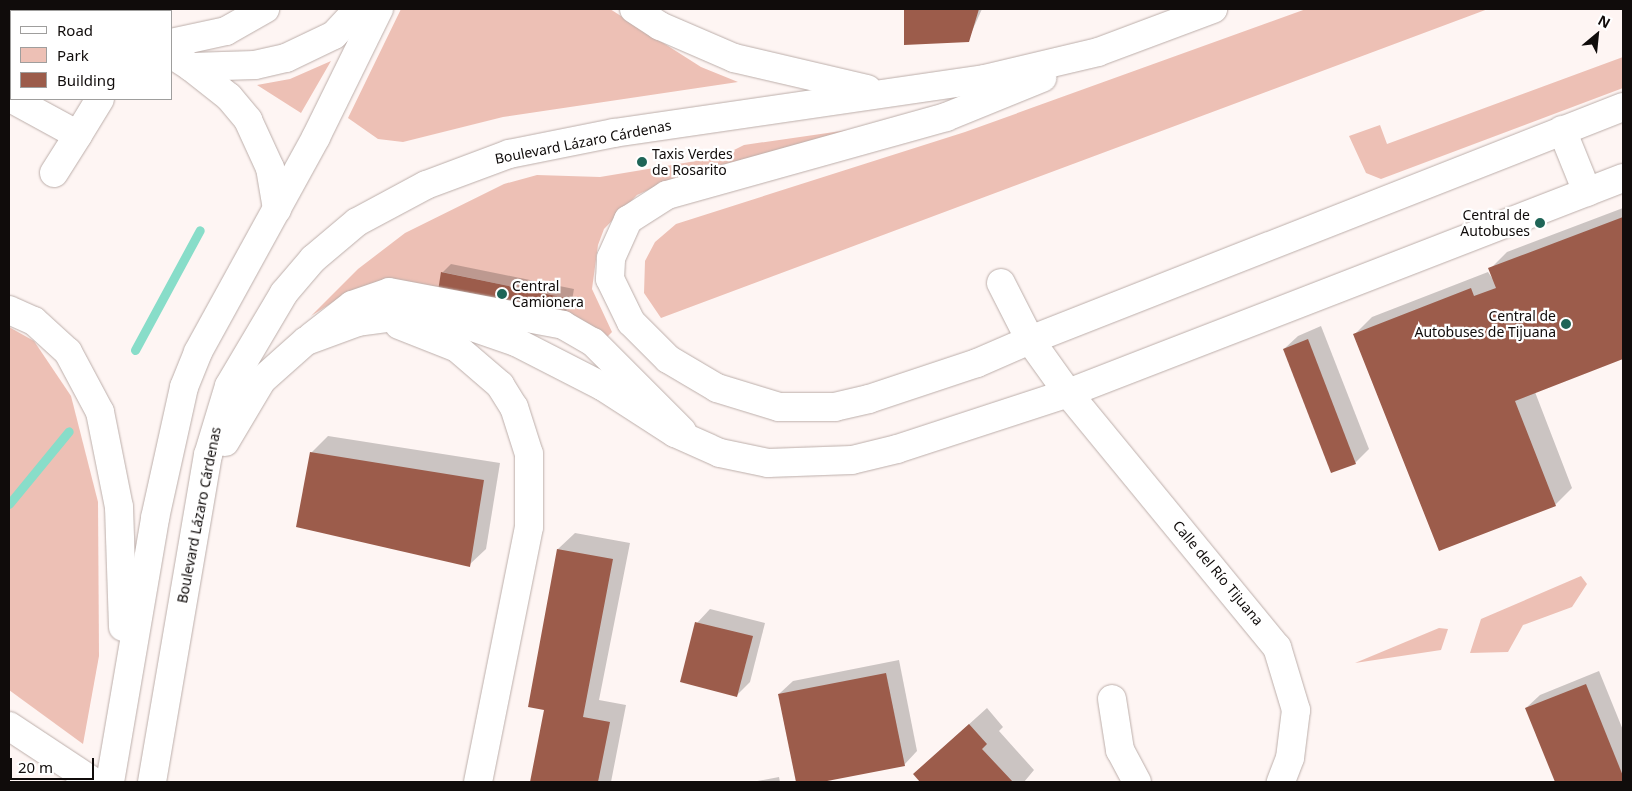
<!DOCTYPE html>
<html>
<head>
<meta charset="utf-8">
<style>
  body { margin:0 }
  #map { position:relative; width:1632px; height:791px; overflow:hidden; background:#fef5f3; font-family:"Noto Sans",sans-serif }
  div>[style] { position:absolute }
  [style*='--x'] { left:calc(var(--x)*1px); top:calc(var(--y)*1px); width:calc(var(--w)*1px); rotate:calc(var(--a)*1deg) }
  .green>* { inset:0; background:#edc0b5 }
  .shadow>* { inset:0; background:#0003 }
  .stream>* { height:9px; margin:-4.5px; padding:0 4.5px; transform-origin:4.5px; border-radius:4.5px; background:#88ddc9 }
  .building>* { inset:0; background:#9c5c4b }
  .roads { filter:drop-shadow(0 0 1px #bcaeaa) drop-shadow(0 0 1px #bcaeaa) }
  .minor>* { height:28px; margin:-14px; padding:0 14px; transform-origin:14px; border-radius:14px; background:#fff }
  .major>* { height:28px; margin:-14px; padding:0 14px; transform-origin:14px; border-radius:14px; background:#fff }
  .highway>* { height:28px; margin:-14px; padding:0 14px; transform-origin:14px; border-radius:14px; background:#fff }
  .dots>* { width:14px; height:14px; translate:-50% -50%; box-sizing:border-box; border:2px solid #fff; border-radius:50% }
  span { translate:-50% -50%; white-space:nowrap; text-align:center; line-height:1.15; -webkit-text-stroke:4.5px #fff; paint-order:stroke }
  .street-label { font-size:14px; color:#100c0b }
  .poi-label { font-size:14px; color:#100c0b }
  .left { translate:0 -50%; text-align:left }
  .right { translate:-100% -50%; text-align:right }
  .frame { position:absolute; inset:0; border:10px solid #100c0b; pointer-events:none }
  .legend { position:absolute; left:10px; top:10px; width:162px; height:90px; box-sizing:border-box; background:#fff; border:1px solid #9f9e9d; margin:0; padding:6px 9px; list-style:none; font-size:15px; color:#100c0b }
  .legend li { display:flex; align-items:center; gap:10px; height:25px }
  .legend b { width:25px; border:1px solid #9f9e9d }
  .north { position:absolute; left:1572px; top:10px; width:50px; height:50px; -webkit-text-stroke:4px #fff; paint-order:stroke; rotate:28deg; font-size:14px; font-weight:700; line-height:20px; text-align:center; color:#100c0b }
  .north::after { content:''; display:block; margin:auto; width:18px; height:22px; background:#100c0b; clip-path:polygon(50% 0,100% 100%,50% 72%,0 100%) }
  .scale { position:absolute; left:10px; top:758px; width:84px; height:22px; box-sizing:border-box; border:2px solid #100c0b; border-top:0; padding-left:6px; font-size:15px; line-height:18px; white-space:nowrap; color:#100c0b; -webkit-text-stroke:4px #fff; paint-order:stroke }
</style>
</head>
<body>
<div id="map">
  <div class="green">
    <i style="clip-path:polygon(401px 9px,610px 9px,701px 67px,738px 82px,503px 117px,403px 142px,378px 139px,348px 118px)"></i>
    <i style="clip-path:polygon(1306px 9px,1488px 9px,661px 318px,644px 293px,645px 261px,655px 242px,676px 224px,965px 132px)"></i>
    <i style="clip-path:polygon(1623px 57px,1623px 88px,1381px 179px,1366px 173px,1349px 136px,1380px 125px,1387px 144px)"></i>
    <i style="clip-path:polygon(331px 61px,301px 113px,257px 85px,290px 79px)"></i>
    <i style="clip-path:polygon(862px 128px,668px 181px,637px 195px,604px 229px,598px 245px,592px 289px,612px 332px,605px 339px,562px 316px,566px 298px,442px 272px,438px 291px,381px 281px,349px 292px,311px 316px,358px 269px,405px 233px,504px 184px,537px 175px,600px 177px,720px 157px,744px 145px)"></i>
    <i style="clip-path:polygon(9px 327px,34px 341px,71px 396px,98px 502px,99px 656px,83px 744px,9px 690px)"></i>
    <i style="clip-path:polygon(1581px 576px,1587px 584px,1572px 607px,1523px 625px,1508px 652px,1470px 653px,1481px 619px)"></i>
    <i style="clip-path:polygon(1439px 628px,1448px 629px,1441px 650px,1355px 663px)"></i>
  </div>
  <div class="shadow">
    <i style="clip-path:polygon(906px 9px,982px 9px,968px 40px,906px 44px)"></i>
    <i style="clip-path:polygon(1623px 208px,1623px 358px,1535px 392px,1572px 488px,1555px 505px,1440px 550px,1355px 334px,1372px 317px,1488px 272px,1496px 284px,1490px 269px,1507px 252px)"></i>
    <i style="clip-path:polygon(451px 264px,574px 289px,571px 306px,562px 315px,442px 273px)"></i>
    <i style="clip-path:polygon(1321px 326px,1369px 449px,1355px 463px,1284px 349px,1298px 336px)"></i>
    <i style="clip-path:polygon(328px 436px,500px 463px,486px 549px,469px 565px,311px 453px)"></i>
    <i style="clip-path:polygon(575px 533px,630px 543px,599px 700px,626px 705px,611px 782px,532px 782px,545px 709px,558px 549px)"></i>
    <i style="clip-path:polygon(710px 609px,765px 623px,750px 682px,737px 695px,697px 623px)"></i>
    <i style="clip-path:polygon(899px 660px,917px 751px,904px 765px,797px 782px,779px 694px,793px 681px)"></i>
    <i style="clip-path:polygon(1599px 671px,1623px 730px,1623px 782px,1557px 782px,1526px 708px,1540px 695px)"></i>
    <i style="clip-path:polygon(987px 708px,1003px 727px,999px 731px,1034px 770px,1024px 782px,921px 782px,914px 774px)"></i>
    <i style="clip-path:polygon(779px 777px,780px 782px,752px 782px)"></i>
  </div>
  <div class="stream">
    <i style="--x:135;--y:350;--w:136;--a:-61.6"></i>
    <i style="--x:9;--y:504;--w:94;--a:-50.6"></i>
  </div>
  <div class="building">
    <i style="clip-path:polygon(904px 9px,910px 10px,979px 9px,969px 42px,904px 45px)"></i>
    <i style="clip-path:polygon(1623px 217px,1623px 359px,1515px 401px,1556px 506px,1439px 551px,1353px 334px,1471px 288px,1474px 296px,1496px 288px,1488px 268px)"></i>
    <i style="clip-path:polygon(441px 272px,566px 298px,562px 316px,438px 291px)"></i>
    <i style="clip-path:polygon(1308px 339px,1356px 464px,1331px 473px,1283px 349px)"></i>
    <i style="clip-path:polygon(310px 452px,484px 480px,470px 567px,296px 527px)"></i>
    <i style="clip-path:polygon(557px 549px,613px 559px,583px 717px,610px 722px,598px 782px,530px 782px,544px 710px,528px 707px)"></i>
    <i style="clip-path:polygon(695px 622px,753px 636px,737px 697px,680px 682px)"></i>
    <i style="clip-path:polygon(886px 673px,905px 766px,822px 782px,796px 782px,778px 694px)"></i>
    <i style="clip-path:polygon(1586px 684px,1623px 776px,1623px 782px,1555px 782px,1525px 708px)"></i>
    <i style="clip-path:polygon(969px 724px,987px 744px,982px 749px,1013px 782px,920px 782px,913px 774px)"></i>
  </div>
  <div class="roads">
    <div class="minor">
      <i style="--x:171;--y:43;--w:56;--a:-12.3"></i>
      <i style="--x:226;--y:31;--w:45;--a:-29.4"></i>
      <i style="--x:12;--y:99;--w:75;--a:28.6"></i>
      <i style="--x:78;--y:135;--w:42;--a:-58.6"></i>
      <i style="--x:1562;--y:130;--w:67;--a:68"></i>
      <i style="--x:54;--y:173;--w:45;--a:-57.7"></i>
      <i style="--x:1001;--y:283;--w:64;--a:63"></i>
      <i style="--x:1030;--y:340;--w:65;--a:54.4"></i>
      <i style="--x:1068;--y:393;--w:329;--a:50.6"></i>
      <i style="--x:1277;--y:647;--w:66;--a:73.2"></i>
      <i style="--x:1296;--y:710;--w:48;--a:97.1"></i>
      <i style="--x:1290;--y:758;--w:26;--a:111"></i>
      <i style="--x:311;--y:337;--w:52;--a:-38"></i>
      <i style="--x:352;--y:305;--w:39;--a:-19"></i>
      <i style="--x:389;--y:292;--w:177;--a:10.7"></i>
      <i style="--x:563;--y:325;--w:34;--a:30"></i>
      <i style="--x:593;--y:342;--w:126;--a:45"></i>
      <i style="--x:1030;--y:340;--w:637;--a:-21.45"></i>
      <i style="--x:1068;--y:393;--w:595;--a:-21.18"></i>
      <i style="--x:1112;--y:699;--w:52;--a:81.1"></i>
      <i style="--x:1120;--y:750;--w:36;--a:62"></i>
    </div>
    <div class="major">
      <i style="--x:105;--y:9;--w:4;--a:34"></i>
      <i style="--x:9;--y:28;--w:5;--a:-68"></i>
      <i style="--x:171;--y:54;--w:24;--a:33"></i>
    </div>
    <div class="highway">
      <i style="--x:634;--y:9;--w:31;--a:33"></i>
      <i style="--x:660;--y:26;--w:81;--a:23.4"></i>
      <i style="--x:734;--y:58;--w:137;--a:13.1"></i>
      <i style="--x:191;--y:67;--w:64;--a:-1.8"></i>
      <i style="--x:255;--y:65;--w:32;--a:-13"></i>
      <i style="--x:286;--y:58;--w:53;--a:-25.6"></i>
      <i style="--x:334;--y:35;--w:35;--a:-47"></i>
      <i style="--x:191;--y:67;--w:48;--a:38.3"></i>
      <i style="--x:229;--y:97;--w:30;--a:50"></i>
      <i style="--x:248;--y:120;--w:53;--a:65.4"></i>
      <i style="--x:270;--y:168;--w:42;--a:80.3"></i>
      <i style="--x:9;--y:310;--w:27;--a:24"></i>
      <i style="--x:34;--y:321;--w:46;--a:42.4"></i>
      <i style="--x:68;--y:352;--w:68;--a:61.9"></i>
      <i style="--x:100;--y:412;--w:97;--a:78.7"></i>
      <i style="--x:119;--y:507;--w:120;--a:88.1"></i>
      <i style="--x:399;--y:325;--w:62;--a:21.6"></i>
      <i style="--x:457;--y:348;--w:57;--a:40.7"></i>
      <i style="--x:500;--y:385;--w:26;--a:58"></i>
      <i style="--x:514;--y:407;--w:49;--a:72.3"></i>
      <i style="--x:529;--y:454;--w:73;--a:90"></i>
      <i style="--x:529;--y:527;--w:260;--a:101.3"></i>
      <i style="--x:1030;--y:340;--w:58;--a:156.5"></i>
      <i style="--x:977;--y:363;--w:114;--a:161.6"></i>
      <i style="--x:869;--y:399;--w:35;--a:167"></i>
      <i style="--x:835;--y:407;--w:56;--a:180"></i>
      <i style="--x:779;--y:407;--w:65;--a:-163"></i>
      <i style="--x:717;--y:388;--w:57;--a:-149.4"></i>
      <i style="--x:668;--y:359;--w:52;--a:-135"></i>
      <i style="--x:631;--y:322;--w:48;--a:-116"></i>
      <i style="--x:610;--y:279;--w:21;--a:-87"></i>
      <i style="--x:611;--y:258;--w:42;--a:-65.9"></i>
      <i style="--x:628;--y:220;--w:46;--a:-32.7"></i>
      <i style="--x:667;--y:195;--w:290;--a:-15.6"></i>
      <i style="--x:946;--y:117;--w:104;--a:-22.1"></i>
      <i style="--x:225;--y:442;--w:72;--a:-59.2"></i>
      <i style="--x:262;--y:380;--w:59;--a:-41.6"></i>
      <i style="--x:306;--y:341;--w:55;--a:-20.1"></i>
      <i style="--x:358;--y:322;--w:51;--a:-7.8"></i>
      <i style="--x:409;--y:315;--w:46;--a:7.4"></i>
      <i style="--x:455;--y:321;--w:65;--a:19"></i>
      <i style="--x:516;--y:342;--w:97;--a:27.1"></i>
      <i style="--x:602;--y:386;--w:87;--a:32.8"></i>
      <i style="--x:675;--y:433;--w:49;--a:24"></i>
      <i style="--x:720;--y:453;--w:49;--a:11.8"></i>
      <i style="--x:768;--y:463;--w:84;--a:-2"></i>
      <i style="--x:852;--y:460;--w:46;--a:-13.7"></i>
      <i style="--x:897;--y:449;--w:180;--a:-18.1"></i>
      <i style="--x:9;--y:726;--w:102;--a:33.4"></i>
      <i style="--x:110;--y:782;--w:268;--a:-80.3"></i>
      <i style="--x:155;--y:518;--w:134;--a:-77.5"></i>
      <i style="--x:184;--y:387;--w:38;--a:-68"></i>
      <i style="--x:198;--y:352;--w:245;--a:-61.2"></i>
      <i style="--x:316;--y:137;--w:143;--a:-63.8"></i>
      <i style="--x:152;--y:782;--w:332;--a:-80.3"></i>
      <i style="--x:208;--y:455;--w:72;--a:-73.1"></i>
      <i style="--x:229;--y:386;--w:108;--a:-59.4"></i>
      <i style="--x:284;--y:293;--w:45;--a:-49.5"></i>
      <i style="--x:313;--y:259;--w:57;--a:-40.1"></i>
      <i style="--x:357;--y:222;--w:78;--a:-28.2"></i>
      <i style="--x:426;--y:185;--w:89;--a:-20.5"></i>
      <i style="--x:509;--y:154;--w:107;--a:-11.3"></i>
      <i style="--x:614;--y:133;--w:374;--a:-8.3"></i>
      <i style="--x:984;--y:79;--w:117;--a:-13.3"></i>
      <i style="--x:1098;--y:52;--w:123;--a:-20.5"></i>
    </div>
  </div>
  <div class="dots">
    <i style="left:642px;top:162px;background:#1f6557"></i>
    <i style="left:1540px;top:223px;background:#1f6557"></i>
    <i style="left:502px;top:294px;background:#1f6557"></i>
    <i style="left:1566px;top:324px;background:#1f6557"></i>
  </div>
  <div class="street-label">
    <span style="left:583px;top:142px;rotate:-11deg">Boulevard Lázaro Cárdenas</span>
    <span style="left:199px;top:515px;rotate:-79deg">Boulevard Lázaro Cárdenas</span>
    <span style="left:1218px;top:573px;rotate:50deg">Calle del Río Tijuana</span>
  </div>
  <div class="poi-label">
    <span class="left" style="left:652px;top:162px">Taxis Verdes<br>de Rosarito</span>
    <span class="right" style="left:1530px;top:223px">Central de<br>Autobuses</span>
    <span class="left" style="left:512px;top:294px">Central<br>Camionera</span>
    <span class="right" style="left:1556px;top:324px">Central de<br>Autobuses de Tijuana</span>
  </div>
  <div class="frame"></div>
  <ul class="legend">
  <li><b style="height:6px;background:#fff"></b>Road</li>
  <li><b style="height:14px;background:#edc0b5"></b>Park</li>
  <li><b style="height:14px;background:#9c5c4b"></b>Building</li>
  </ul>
  <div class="north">N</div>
  <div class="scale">20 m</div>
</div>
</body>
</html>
